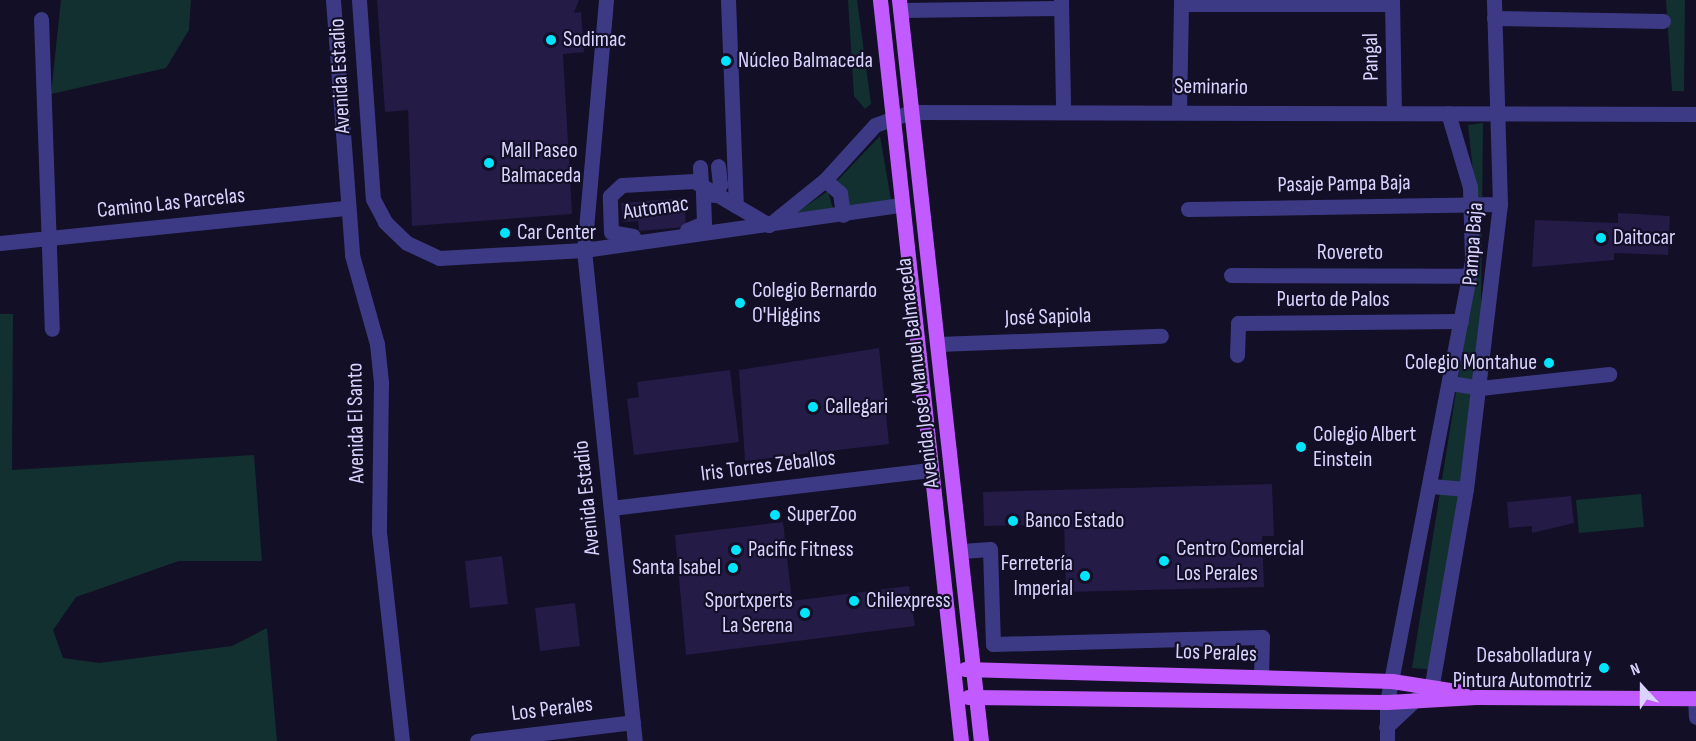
<!DOCTYPE html>
<html>
<head>
<meta charset="utf-8">
<style>
  body { margin:0 }
  #map { position:relative; width:1696px; height:741px; overflow:hidden; background:#130f26; font-family:"Sofia Sans Condensed",sans-serif }
  div>[style] { position:absolute }
  [style*='--x'] { left:calc(var(--x)*1px); top:calc(var(--y)*1px); width:calc(var(--w)*1px); rotate:calc(var(--a)*1deg) }
  .green>* { inset:0; background:#12302f }
  .building>* { inset:0; background:#241b47 }
  .minor>* { height:15px; margin:-7.5px; padding:0 7.5px; transform-origin:7.5px; border-radius:7.5px; background:#3d3a85 }
  .major>* { height:15px; margin:-7.5px; padding:0 7.5px; transform-origin:7.5px; border-radius:7.5px; background:#c25bff }
  .dots>* { width:16px; height:16px; translate:-50% -50%; box-sizing:border-box; border:3px solid #130f26; border-radius:50% }
  span { translate:-50% -50%; white-space:nowrap; text-align:center; line-height:1.15; -webkit-text-stroke:4.5px #130f26; paint-order:stroke }
  .poi-label { font-size:22px; color:#d9d4ff }
  .left { translate:0 -50%; text-align:left }
  .right { translate:-100% -50%; text-align:right }
  .street-label { font-size:22px; color:#d9d4ff }
  .north { position:absolute; left:1612px; top:657px; width:60px; height:60px; -webkit-text-stroke:4px #130f26; paint-order:stroke; rotate:339deg; font-size:16px; font-weight:700; line-height:24px; text-align:center; color:#d9d4ff }
  .north::after { content:''; display:block; margin:auto; width:21px; height:27px; background:#d9d4ff; clip-path:polygon(50% 0,100% 100%,50% 72%,0 100%) }
</style>
</head>
<body>
<div id="map">
  <div class="green">
    <i style="clip-path:polygon(61px 0,191px 0,189px 30px,166px 68px,51px 94px)"></i>
    <i style="clip-path:polygon(848px 0,857px 0,871px 104px,865px 109px,854px 96px)"></i>
    <i style="clip-path:polygon(1666px 0,1685px 0,1684px 91px,1672px 91px)"></i>
    <i style="clip-path:polygon(1483px 123px,1481px 315px,1436px 670px,1412px 668px,1474px 279px,1478px 218px,1468px 125px)"></i>
    <i style="clip-path:polygon(880px 136px,891px 200px,847px 209px,835px 183px)"></i>
    <i style="clip-path:polygon(828px 191px,833px 209px,787px 219px)"></i>
    <i style="clip-path:polygon(0 314px,13px 314px,12px 470px,254px 455px,262px 561px,179px 561px,76px 597px,53px 630px,63px 658px,99px 663px,232px 646px,267px 628px,277px 741px,0 741px)"></i>
    <i style="clip-path:polygon(1641px 494px,1644px 527px,1579px 533px,1576px 500px)"></i>
  </div>
  <div class="building">
    <i style="clip-path:polygon(377px 0,579px 0,574px 13px,581px 12px,584px 52px,563px 54px,572px 214px,412px 226px,408px 110px,385px 112px)"></i>
    <i style="clip-path:polygon(684px 198px,686px 227px,639px 231px,638px 221px,623px 222px,621px 203px)"></i>
    <i style="clip-path:polygon(1618px 213px,1670px 216px,1668px 255px,1614px 253px,1614px 260px,1532px 267px,1535px 220px,1618px 223px)"></i>
    <i style="clip-path:polygon(879px 348px,889px 444px,745px 461px,739px 370px)"></i>
    <i style="clip-path:polygon(730px 370px,739px 442px,634px 455px,627px 399px,639px 397px,637px 382px)"></i>
    <i style="clip-path:polygon(1272px 484px,1274px 536px,1262px 536px,1264px 587px,1066px 592px,1064px 524px,984px 526px,983px 492px)"></i>
    <i style="clip-path:polygon(1571px 496px,1574px 523px,1532px 533px,1532px 526px,1509px 528px,1507px 502px)"></i>
    <i style="clip-path:polygon(783px 522px,792px 601px,909px 586px,915px 626px,686px 655px,675px 535px)"></i>
    <i style="clip-path:polygon(502px 556px,508px 604px,470px 608px,465px 561px)"></i>
    <i style="clip-path:polygon(575px 603px,580px 646px,540px 651px,535px 608px)"></i>
  </div>
  <div class="minor">
    <i style="--x:333;--y:0;--w:256;--a:85.7"></i>
    <i style="--x:352;--y:255;--w:92;--a:74.3"></i>
    <i style="--x:377;--y:344;--w:39;--a:84"></i>
    <i style="--x:381;--y:383;--w:149;--a:90.8"></i>
    <i style="--x:379;--y:532;--w:210;--a:83.7"></i>
    <i style="--x:359;--y:0;--w:199;--a:86"></i>
    <i style="--x:373;--y:199;--w:26;--a:62"></i>
    <i style="--x:385;--y:222;--w:30;--a:44"></i>
    <i style="--x:407;--y:243;--w:35;--a:25"></i>
    <i style="--x:439;--y:258;--w:145;--a:-3.2"></i>
    <i style="--x:584;--y:250;--w:320;--a:-8.1"></i>
    <i style="--x:606;--y:0;--w:251;--a:95"></i>
    <i style="--x:584;--y:250;--w:494;--a:84.1"></i>
    <i style="--x:728;--y:0;--w:206;--a:87.8"></i>
    <i style="--x:1061;--y:0;--w:109;--a:88.9"></i>
    <i style="--x:1392;--y:0;--w:113;--a:89"></i>
    <i style="--x:1181;--y:4;--w:211;--a:0"></i>
    <i style="--x:900;--y:10;--w:161;--a:-0.7"></i>
    <i style="--x:1494;--y:18;--w:169;--a:1"></i>
    <i style="--x:41;--y:19;--w:310;--a:88"></i>
    <i style="--x:1179;--y:109;--w:109;--a:-88.9"></i>
    <i style="--x:700;--y:167;--w:18;--a:87"></i>
    <i style="--x:825;--y:180;--w:20;--a:41"></i>
    <i style="--x:840;--y:193;--w:22;--a:82"></i>
    <i style="--x:714;--y:195;--w:12;--a:-59"></i>
    <i style="--x:720;--y:185;--w:19;--a:-96"></i>
    <i style="--x:1188;--y:209;--w:312;--a:-0.9"></i>
    <i style="--x:769;--y:225;--w:72;--a:-38.8"></i>
    <i style="--x:825;--y:180;--w:74;--a:-47.7"></i>
    <i style="--x:875;--y:125;--w:38;--a:-20"></i>
    <i style="--x:911;--y:112;--w:785;--a:0.15"></i>
    <i style="--x:687;--y:230;--w:18;--a:-22"></i>
    <i style="--x:704;--y:223;--w:34;--a:-92"></i>
    <i style="--x:633;--y:236;--w:22;--a:-170"></i>
    <i style="--x:611;--y:232;--w:36;--a:-92"></i>
    <i style="--x:610;--y:196;--w:16;--a:-43"></i>
    <i style="--x:622;--y:185;--w:72;--a:-3.2"></i>
    <i style="--x:694;--y:181;--w:87;--a:30.4"></i>
    <i style="--x:0;--y:243;--w:349;--a:-5.8"></i>
    <i style="--x:1231;--y:275;--w:238;--a:0.2"></i>
    <i style="--x:938;--y:344;--w:223;--a:-2.1"></i>
    <i style="--x:1237;--y:355;--w:32;--a:-88"></i>
    <i style="--x:1238;--y:323;--w:223;--a:-0.5"></i>
    <i style="--x:1450;--y:383;--w:30;--a:9"></i>
    <i style="--x:1480;--y:388;--w:130;--a:-6.2"></i>
    <i style="--x:1431;--y:486;--w:35;--a:5"></i>
    <i style="--x:611;--y:508;--w:321;--a:-6.8"></i>
    <i style="--x:962;--y:551;--w:28;--a:-4"></i>
    <i style="--x:990;--y:549;--w:95;--a:88.2"></i>
    <i style="--x:993;--y:644;--w:269;--a:-1.5"></i>
    <i style="--x:1262;--y:637;--w:40;--a:91.4"></i>
    <i style="--x:1695;--y:698;--w:19;--a:87"></i>
    <i style="--x:1386;--y:727;--w:63;--a:-43.1"></i>
    <i style="--x:1432;--y:684;--w:198;--a:-80.1"></i>
    <i style="--x:1466;--y:489;--w:287;--a:-83.2"></i>
    <i style="--x:1500;--y:204;--w:204;--a:-91.7"></i>
    <i style="--x:477;--y:741;--w:157;--a:-6.9"></i>
    <i style="--x:1387;--y:741;--w:39;--a:-90"></i>
    <i style="--x:1387;--y:702;--w:451;--a:-79.1"></i>
    <i style="--x:1472;--y:259;--w:72;--a:-91.6"></i>
    <i style="--x:1470;--y:187;--w:77;--a:-106.6"></i>
  </div>
  <div class="major">
    <i style="--x:880;--y:0;--w:745;--a:83.76"></i>
    <i style="--x:899;--y:0;--w:746;--a:83.69"></i>
    <i style="--x:965;--y:669;--w:427;--a:1.6"></i>
    <i style="--x:1392;--y:681;--w:71;--a:8.9"></i>
    <i style="--x:968;--y:697;--w:419;--a:0.7"></i>
    <i style="--x:1387;--y:702;--w:89;--a:-3.2"></i>
    <i style="--x:1476;--y:697;--w:220;--a:0.3"></i>
  </div>
  <div class="dots">
    <i style="left:551px;top:40px;background:#00e5ff"></i>
    <i style="left:726px;top:61px;background:#00e5ff"></i>
    <i style="left:489px;top:163px;background:#00e5ff"></i>
    <i style="left:505px;top:233px;background:#00e5ff"></i>
    <i style="left:1601px;top:238px;background:#00e5ff"></i>
    <i style="left:740px;top:303px;background:#00e5ff"></i>
    <i style="left:1549px;top:363px;background:#00e5ff"></i>
    <i style="left:813px;top:407px;background:#00e5ff"></i>
    <i style="left:1301px;top:447px;background:#00e5ff"></i>
    <i style="left:775px;top:515px;background:#00e5ff"></i>
    <i style="left:1013px;top:521px;background:#00e5ff"></i>
    <i style="left:736px;top:550px;background:#00e5ff"></i>
    <i style="left:1164px;top:561px;background:#00e5ff"></i>
    <i style="left:733px;top:568px;background:#00e5ff"></i>
    <i style="left:1085px;top:576px;background:#00e5ff"></i>
    <i style="left:854px;top:601px;background:#00e5ff"></i>
    <i style="left:805px;top:613px;background:#00e5ff"></i>
    <i style="left:1604px;top:668px;background:#00e5ff"></i>
  </div>
  <div class="poi-label">
    <span class="left" style="left:563px;top:40px">Sodimac</span>
    <span class="left" style="left:738px;top:61px">Núcleo Balmaceda</span>
    <span class="left" style="left:501px;top:163px">Mall Paseo<br>Balmaceda</span>
    <span class="left" style="left:517px;top:233px">Car Center</span>
    <span class="left" style="left:1613px;top:238px">Daitocar</span>
    <span class="left" style="left:752px;top:303px">Colegio Bernardo<br>O'Higgins</span>
    <span class="right" style="left:1537px;top:363px">Colegio Montahue</span>
    <span class="left" style="left:825px;top:407px">Callegari</span>
    <span class="left" style="left:1313px;top:447px">Colegio Albert<br>Einstein</span>
    <span class="left" style="left:787px;top:515px">SuperZoo</span>
    <span class="left" style="left:1025px;top:521px">Banco Estado</span>
    <span class="left" style="left:1176px;top:561px">Centro Comercial<br>Los Perales</span>
    <span class="left" style="left:748px;top:550px">Pacific Fitness</span>
    <span class="right" style="left:1073px;top:576px">Ferretería<br>Imperial</span>
    <span class="right" style="left:721px;top:568px">Santa Isabel</span>
    <span class="right" style="left:793px;top:613px">Sportxperts<br>La Serena</span>
    <span class="left" style="left:866px;top:601px">Chilexpress</span>
    <span class="right" style="left:1592px;top:668px">Desabolladura y<br>Pintura Automotriz</span>
  </div>
  <div class="street-label">
    <span style="left:1371px;top:57px;rotate:-91deg">Pangal</span>
    <span style="left:340px;top:76px;rotate:-93deg">Avenida Estadio</span>
    <span style="left:1211px;top:87px;rotate:1deg">Seminario</span>
    <span style="left:1344px;top:184px;rotate:-1deg">Pasaje Pampa Baja</span>
    <span style="left:171px;top:203px;rotate:-6deg">Camino Las Parcelas</span>
    <span style="left:656px;top:208px;rotate:-8deg">Automac</span>
    <span style="left:1473px;top:244px;rotate:-86deg">Pampa Baja</span>
    <span style="left:1350px;top:253px">Rovereto</span>
    <span style="left:1333px;top:300px">Puerto de Palos</span>
    <span style="left:1048px;top:317px;rotate:-2deg">José Sapiola</span>
    <span style="left:918px;top:373px;rotate:-97deg">Avenida José Manuel Balmaceda</span>
    <span style="left:356px;top:423px;rotate:-91deg">Avenida El Santo</span>
    <span style="left:768px;top:466px;rotate:-7deg">Iris Torres Zeballos</span>
    <span style="left:587px;top:498px;rotate:-96deg">Avenida Estadio</span>
    <span style="left:1216px;top:653px;rotate:2deg">Los Perales</span>
    <span style="left:552px;top:709px;rotate:-7deg">Los Perales</span>
  </div>
  <div class="north">N</div>
</div>
</body>
</html>
